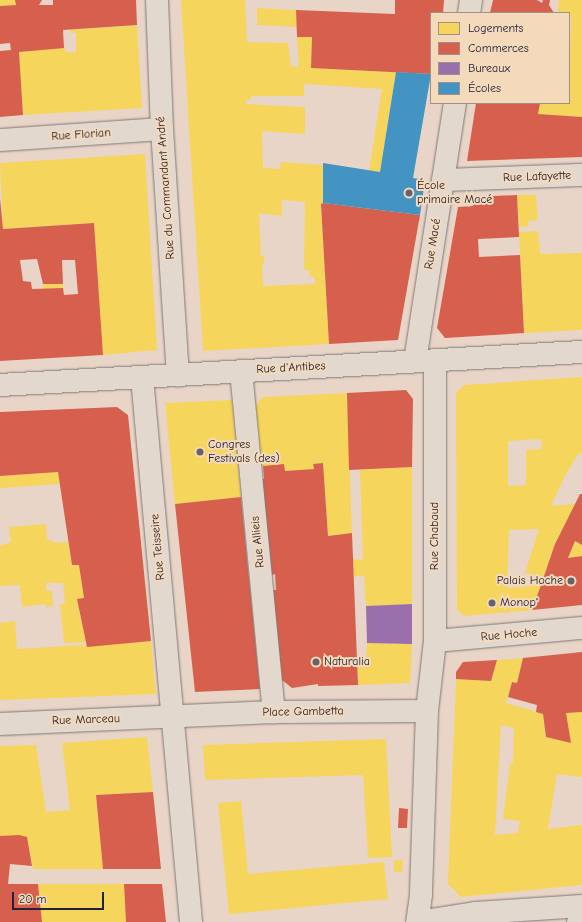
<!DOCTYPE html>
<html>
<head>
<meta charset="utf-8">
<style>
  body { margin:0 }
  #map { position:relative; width:582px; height:922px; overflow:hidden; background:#e8d5c7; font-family:"Comic Neue",sans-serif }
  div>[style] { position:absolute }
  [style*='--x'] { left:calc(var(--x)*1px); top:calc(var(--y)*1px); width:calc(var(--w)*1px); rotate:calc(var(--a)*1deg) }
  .homes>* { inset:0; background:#f6d55c }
  .shops>* { inset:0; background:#d6604d }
  .offices>* { inset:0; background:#9970ab }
  .schools>* { inset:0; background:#4393c3 }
  .roads { filter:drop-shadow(0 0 1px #807776) drop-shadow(0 0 1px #807776) }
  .minor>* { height:22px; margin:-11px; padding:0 11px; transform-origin:11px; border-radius:11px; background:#e2d8cd }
  .highway>* { height:22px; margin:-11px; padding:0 11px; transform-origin:11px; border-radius:11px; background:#e2d8cd }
  .dots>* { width:11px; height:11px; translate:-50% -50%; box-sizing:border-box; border:2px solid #f4d9bb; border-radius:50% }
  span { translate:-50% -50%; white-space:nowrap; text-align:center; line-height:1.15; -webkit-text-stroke:4px #f4d9bb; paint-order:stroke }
  .street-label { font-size:12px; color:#22223b }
  .poi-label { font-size:12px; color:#22223b }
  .left { translate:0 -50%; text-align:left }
  .right { translate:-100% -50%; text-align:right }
  .legend { position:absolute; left:430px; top:12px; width:140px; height:92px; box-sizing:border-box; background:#f4d9bb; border:1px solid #a09088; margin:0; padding:5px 7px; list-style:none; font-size:12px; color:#22223b }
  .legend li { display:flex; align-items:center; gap:8px; height:20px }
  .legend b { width:20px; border:1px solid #a09088 }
  .scale { position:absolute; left:12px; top:892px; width:92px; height:18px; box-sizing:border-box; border:2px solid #22223b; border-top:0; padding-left:5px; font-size:12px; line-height:14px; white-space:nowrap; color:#22223b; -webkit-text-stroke:3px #f4d9bb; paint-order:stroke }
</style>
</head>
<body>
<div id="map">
  <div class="homes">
    <i style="clip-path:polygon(0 0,15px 0,16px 5px,0 6px)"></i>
    <i style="clip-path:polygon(evenodd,181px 0,245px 0,247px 42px,288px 43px,291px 66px,299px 67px,297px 37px,312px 37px,311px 68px,396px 72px,380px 172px,369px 171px,382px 89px,304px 84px,304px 96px,251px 96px,251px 100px,246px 100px,246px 104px,305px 107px,305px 134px,262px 131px,263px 168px,280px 169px,281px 162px,323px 165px,323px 203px,321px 204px,329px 344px,203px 351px,181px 0,282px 200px,305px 202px,304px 270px,309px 270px,310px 277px,315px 277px,315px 284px,263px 286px,262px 264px,264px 264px,264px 255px,261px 256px,259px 213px,282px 216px,282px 200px)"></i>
    <i style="clip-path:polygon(559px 0,582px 0,582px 117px,538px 114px,540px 103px,569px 103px,571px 17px,569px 13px,558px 13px)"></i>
    <i style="clip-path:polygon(257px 8px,296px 10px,297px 27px,257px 25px)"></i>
    <i style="clip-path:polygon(137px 25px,142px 108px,23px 115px,19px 52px,65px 47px,65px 52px,76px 52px,76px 33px,70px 33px,70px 30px)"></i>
    <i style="clip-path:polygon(145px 154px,157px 350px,103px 355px,94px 223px,3px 229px,0 163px)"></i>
    <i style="clip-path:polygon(517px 195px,536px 195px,538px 220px,528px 221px,529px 226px,519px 227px)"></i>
    <i style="clip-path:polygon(538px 231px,540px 254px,582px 253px,582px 330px,524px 333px,519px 232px)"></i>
    <i style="clip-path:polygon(43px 284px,63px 284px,63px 288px,43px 289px)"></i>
    <i style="clip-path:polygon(evenodd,582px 377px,582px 454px,579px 453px,566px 474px,551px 506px,575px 504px,555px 544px,543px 579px,525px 573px,539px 529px,509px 530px,507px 588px,541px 585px,532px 610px,464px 616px,457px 609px,456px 393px,464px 385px,582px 377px,541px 439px,542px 449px,526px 450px,526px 485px,508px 486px,508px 441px,541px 439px)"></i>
    <i style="clip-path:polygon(347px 393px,352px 533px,328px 536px,323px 463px,313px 464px,314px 469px,285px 471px,284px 464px,261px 466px,255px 406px,263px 397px)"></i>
    <i style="clip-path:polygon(232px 400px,241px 497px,175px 504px,165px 403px)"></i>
    <i style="clip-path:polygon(412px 467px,412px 604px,366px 606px,364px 575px,354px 577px,353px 559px,363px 560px,360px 470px)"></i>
    <i style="clip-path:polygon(58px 472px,60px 484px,0 488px,0 476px)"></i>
    <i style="clip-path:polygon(46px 524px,47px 540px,53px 540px,53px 543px,68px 542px,72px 565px,79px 565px,84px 598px,77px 599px,86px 642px,64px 643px,60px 604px,65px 603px,63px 583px,46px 583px,46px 590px,52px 591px,53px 605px,47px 608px,46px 604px,22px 607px,20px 585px,0 586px,0 546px,11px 542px,9px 527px)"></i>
    <i style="clip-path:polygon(575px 541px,582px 545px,582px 556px,568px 558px)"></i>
    <i style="clip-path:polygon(15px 621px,17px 649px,151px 641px,156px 694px,0 700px,0 623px)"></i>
    <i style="clip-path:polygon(367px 643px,412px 644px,410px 683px,358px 685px,357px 659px,366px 659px)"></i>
    <i style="clip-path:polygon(evenodd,523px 658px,517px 683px,512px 682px,506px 703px,543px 714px,546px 737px,571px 743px,566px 713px,582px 712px,582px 777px,557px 774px,548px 829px,582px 825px,582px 885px,461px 897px,448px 884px,456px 679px,491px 681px,497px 660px,523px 658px,501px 725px,514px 728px,513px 763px,510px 763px,503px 819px,520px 821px,518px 833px,495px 835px,501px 725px)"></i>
    <i style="clip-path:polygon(147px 737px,153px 792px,96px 795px,103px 869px,33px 869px,27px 837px,0 836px,0 746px,36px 745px,46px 812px,70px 810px,62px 743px)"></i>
    <i style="clip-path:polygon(386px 739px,392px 857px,368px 858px,363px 775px,205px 780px,203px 745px)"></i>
    <i style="clip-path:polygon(241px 801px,248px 874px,384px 862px,388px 899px,229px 914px,218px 803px)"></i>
    <i style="clip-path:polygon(394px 860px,403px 860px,402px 872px,394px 872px)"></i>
    <i style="clip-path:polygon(38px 884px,124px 884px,126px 922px,42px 922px)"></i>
  </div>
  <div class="shops">
    <i style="clip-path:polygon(15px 0,42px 0,39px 5px,53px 5px,53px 0,136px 0,137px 25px,63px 30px,64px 48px,19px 52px,23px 115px,0 117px,0 51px,11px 50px,10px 43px,0 44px,0 6px,16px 5px)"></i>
    <i style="clip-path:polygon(395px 0,444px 0,443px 13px,431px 13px,431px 74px,311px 68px,312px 37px,297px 37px,296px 10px,395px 14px)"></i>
    <i style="clip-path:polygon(493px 0,537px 0,542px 3px,543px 0,550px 0,549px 5px,554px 13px,490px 13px)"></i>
    <i style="clip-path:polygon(476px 103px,540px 103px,538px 114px,582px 117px,582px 157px,467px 161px)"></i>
    <i style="clip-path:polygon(517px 195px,519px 237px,478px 239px,479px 257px,520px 255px,524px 333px,445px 338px,437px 328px,458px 207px,473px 206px,473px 197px)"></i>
    <i style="clip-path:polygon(evenodd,0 198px,3px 229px,94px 223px,103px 355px,0 361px,0 198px,37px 259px,43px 284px,63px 284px,62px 260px,75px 260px,78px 294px,64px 295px,63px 288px,32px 289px,31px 282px,23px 281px,20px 260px,37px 259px)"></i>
    <i style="clip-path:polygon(323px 203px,420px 215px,398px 340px,329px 344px,321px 204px)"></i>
    <i style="clip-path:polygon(406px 390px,413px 399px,412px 467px,349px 470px,347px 393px)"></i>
    <i style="clip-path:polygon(117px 407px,128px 415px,151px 641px,87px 647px,77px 599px,84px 598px,79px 565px,72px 565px,58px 472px,0 476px,0 412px)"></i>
    <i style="clip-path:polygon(323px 463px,328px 536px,352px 533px,358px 685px,318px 686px,318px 684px,292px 688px,282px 680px,273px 590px,276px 590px,275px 574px,272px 575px,262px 479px,264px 479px,263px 466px,284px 464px,285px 471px,314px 469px,313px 464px)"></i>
    <i style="clip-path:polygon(580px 494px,582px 494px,582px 545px,575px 541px,568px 558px,582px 556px,582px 605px,532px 610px,541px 585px,545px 584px,547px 579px,543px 579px,555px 544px)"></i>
    <i style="clip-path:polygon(241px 497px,260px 689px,195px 692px,175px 504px)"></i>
    <i style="clip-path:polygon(582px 652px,582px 712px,566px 713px,571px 743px,546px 737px,543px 714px,536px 712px,537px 705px,508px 697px,512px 682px,517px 683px,523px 658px)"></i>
    <i style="clip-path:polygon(497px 660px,491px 681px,456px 679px,456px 672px,463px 662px)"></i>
    <i style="clip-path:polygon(153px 792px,161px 869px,103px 869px,96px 795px)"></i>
    <i style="clip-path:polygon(399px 808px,408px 809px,407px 828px,398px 828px)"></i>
    <i style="clip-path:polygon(19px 835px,27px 837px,32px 866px,10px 864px,8px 884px,38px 884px,42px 922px,0 922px,0 836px)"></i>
    <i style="clip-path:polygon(124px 884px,162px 884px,166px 922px,126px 922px)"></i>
  </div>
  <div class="offices">
    <i style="clip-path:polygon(412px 604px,412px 644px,367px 643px,366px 606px)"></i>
  </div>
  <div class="schools">
    <i style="clip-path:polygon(396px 72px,431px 74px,413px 178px,425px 180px,420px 215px,323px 203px,323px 163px,380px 172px)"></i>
  </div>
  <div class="roads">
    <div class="minor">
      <i style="--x:157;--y:0;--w:129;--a:87.8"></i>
      <i style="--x:162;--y:129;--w:247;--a:86.3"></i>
      <i style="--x:469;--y:13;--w:13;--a:-81"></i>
      <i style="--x:0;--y:140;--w:162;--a:-3.9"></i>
      <i style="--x:443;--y:180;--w:139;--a:-2.1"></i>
      <i style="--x:415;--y:361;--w:261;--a:-81.2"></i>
      <i style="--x:241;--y:371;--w:343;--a:84.5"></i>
      <i style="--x:142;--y:377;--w:547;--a:84.86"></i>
      <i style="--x:0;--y:385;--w:583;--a:-3.25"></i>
      <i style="--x:435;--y:641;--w:148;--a:-5.1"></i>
      <i style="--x:427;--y:711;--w:70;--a:-83.5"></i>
      <i style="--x:435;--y:641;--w:281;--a:-90"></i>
      <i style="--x:0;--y:724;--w:274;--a:-2.5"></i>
      <i style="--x:274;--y:712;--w:153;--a:-0.4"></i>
      <i style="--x:427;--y:711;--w:184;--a:91.9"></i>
      <i style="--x:421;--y:895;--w:27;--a:98"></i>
      <i style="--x:418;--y:922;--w:59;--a:-8.8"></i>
      <i style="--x:476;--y:913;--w:106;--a:-3.8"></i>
    </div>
    <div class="highway">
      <i style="--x:578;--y:922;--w:4;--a:-14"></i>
    </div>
  </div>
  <div class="dots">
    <i style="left:409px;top:193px;background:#67616c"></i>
    <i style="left:200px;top:452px;background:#67616c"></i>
    <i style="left:571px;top:581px;background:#67616c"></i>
    <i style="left:492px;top:603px;background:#67616c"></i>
    <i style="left:316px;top:662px;background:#67616c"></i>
  </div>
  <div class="street-label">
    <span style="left:81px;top:135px;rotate:-4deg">Rue Florian</span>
    <span style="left:537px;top:177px;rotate:-2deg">Rue Lafayette</span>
    <span style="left:166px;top:188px;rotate:-94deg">Rue du Commandant André</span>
    <span style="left:433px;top:244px;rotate:-81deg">Rue Macé</span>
    <span style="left:291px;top:368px;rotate:-3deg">Rue d'Antibes</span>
    <span style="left:435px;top:536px;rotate:-90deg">Rue Chabaud</span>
    <span style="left:258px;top:542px;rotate:-96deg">Rue Allieis</span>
    <span style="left:158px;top:547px;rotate:-95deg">Rue Teisseire</span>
    <span style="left:509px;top:635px;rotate:-5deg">Rue Hoche</span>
    <span style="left:303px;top:712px;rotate:-1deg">Place Gambetta</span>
    <span style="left:86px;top:720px;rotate:-2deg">Rue Marceau</span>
  </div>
  <div class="poi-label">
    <span class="left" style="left:417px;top:193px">École<br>primaire Macé</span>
    <span class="left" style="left:208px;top:452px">Congres<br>Festivals (des)</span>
    <span class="right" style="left:563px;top:581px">Palais Hoche</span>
    <span class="left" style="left:500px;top:603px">Monop'</span>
    <span class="left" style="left:324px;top:662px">Naturalia</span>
  </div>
  <ul class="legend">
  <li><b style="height:11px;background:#f6d55c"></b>Logements</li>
  <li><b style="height:11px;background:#d6604d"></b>Commerces</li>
  <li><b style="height:11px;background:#9970ab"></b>Bureaux</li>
  <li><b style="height:11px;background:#4393c3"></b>Écoles</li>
  </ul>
  <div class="scale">20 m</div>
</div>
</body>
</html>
